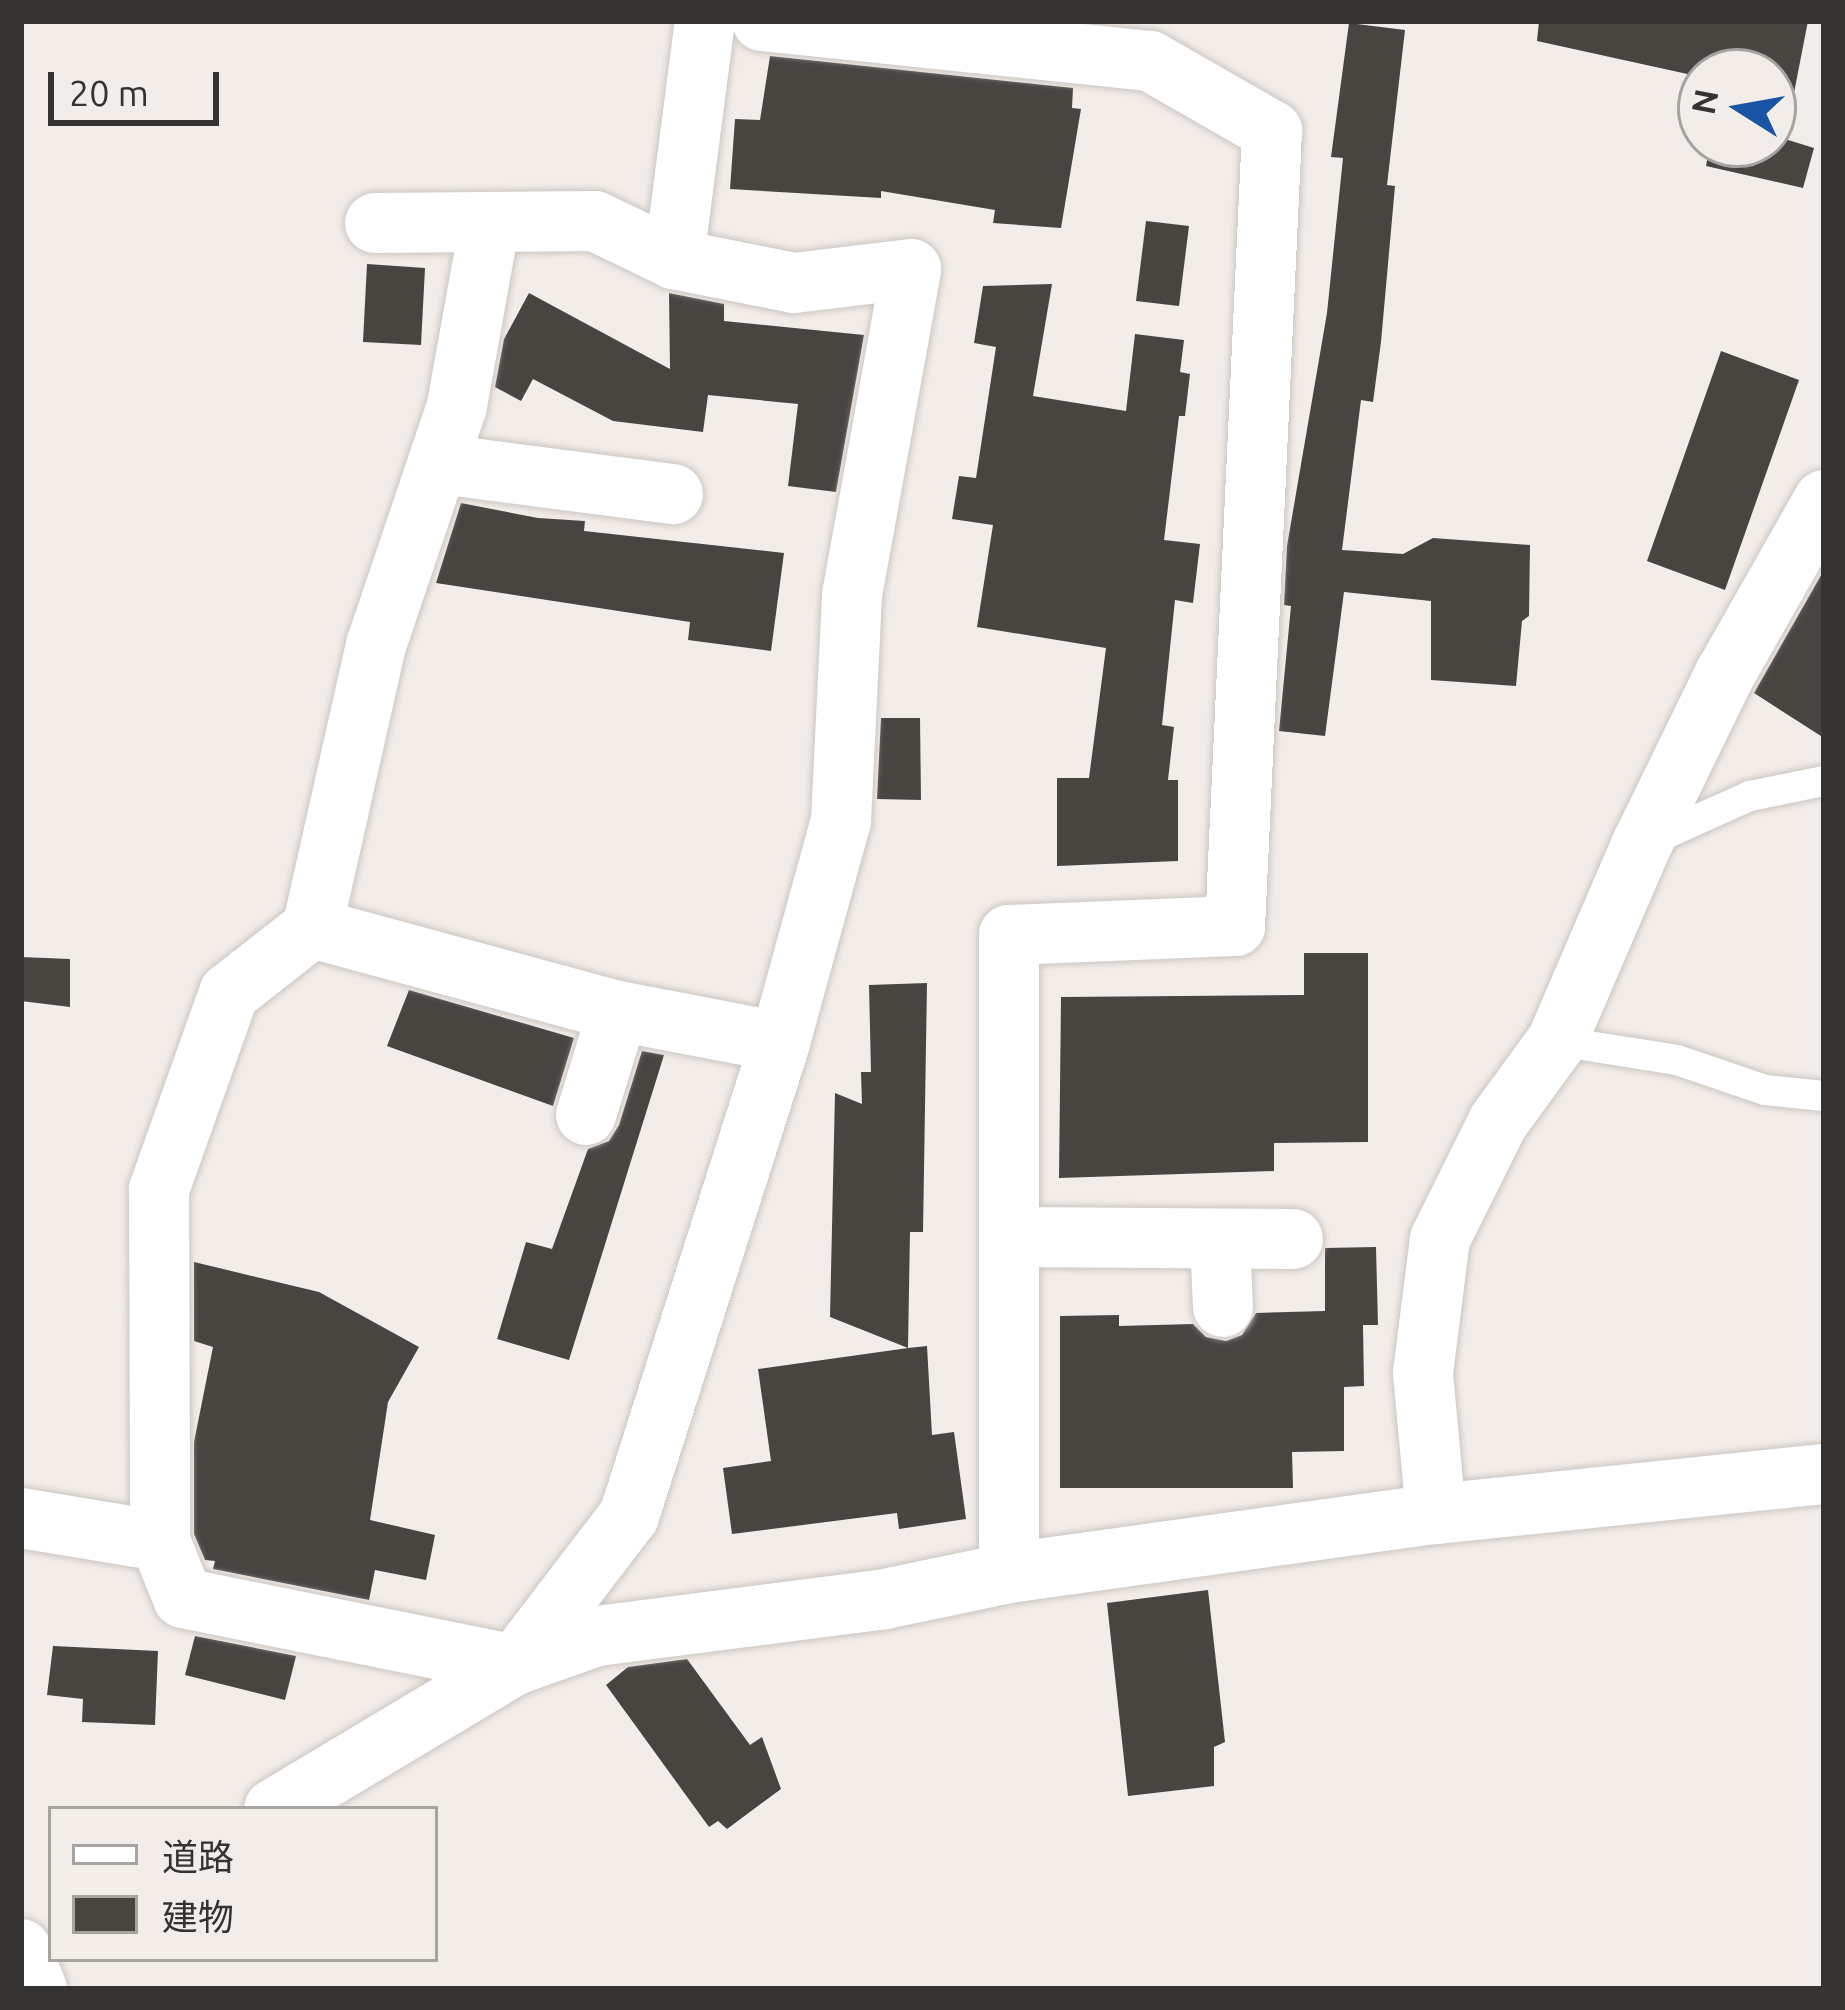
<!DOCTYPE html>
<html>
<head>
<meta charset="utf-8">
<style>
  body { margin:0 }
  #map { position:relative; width:1845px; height:2010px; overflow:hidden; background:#f3ede9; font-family:Ubuntu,"Noto Sans JP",sans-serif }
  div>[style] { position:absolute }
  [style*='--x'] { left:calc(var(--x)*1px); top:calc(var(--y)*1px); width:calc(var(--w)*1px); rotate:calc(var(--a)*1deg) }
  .building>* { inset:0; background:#484440 }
  .roads { filter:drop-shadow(0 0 3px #cbc6c1) drop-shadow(0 0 3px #cbc6c1) }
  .lane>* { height:30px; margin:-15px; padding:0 15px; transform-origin:15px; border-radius:15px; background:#fff }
  .street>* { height:60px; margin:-30px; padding:0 30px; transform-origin:30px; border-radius:30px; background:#fff }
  span { translate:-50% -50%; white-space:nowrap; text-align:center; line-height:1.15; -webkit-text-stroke:12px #f3ede9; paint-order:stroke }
  .frame { position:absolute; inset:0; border:24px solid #353331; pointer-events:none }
  .legend { position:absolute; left:48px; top:1806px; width:390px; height:156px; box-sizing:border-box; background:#f3ede9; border:3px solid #a7a39f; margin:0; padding:15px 21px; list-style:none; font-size:36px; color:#353331 }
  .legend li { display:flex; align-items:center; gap:24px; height:60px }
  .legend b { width:60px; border:3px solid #a7a39f }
  .north { position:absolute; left:1677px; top:48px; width:120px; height:120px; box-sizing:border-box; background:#f3ede9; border:3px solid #a7a39f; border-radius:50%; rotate:281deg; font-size:33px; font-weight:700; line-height:48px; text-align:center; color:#353331 }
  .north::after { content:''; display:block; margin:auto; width:42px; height:54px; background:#1a54a5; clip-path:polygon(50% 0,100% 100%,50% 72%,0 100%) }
  .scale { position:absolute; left:48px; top:72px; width:171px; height:54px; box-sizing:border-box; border:6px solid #353331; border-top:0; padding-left:15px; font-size:36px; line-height:42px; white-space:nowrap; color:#353331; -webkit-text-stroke:9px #f3ede9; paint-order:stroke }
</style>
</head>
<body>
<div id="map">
  <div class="building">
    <i style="clip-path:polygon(1539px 21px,1808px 21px,1785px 139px,1814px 148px,1803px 188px,1706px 166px,1710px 144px,1773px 144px,1773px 72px,1701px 72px,1701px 77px,1537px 41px)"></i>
    <i style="clip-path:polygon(1349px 23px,1405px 30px,1387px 185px,1395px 186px,1381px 342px,1373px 402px,1361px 400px,1342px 550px,1403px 554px,1433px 538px,1530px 545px,1529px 616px,1522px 621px,1516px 686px,1431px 680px,1431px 601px,1344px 592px,1325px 736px,1279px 731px,1291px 606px,1284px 605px,1287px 546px,1327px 313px,1343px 158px,1331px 157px)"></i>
    <i style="clip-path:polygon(770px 56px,1073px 88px,1072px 108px,1081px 109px,1061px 228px,993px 223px,995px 210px,881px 191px,881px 198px,730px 189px,735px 119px,760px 120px)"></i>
    <i style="clip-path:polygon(1146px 221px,1189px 226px,1179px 306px,1136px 301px)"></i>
    <i style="clip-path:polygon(367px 264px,425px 268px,421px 345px,363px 342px)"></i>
    <i style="clip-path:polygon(1052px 284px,1033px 396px,1126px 411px,1135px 334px,1184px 340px,1180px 372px,1190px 374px,1185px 416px,1179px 416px,1164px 540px,1200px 544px,1193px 603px,1175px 600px,1162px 725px,1174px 727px,1168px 780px,1178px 780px,1178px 861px,1057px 866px,1057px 778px,1089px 778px,1106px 648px,977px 627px,993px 525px,952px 519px,959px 476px,976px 478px,996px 347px,974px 343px,983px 286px)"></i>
    <i style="clip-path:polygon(529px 293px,670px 369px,669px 293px,724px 304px,724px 321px,864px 335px,836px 492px,788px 486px,798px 404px,708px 395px,703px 432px,613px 421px,533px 379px,521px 401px,495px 387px,504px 339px)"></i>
    <i style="clip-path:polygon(1721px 351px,1799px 380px,1725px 590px,1647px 561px)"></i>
    <i style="clip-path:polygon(461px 503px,538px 518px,585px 521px,584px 531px,784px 553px,771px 651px,688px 640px,690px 622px,436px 583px)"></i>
    <i style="clip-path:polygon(1824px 570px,1824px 738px,1754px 693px)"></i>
    <i style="clip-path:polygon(881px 718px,920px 718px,921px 800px,877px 799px)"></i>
    <i style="clip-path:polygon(1304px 953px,1368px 953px,1368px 1142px,1274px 1143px,1274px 1171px,1059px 1178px,1061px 997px,1304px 995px)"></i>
    <i style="clip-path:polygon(21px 957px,70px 959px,70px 1007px,21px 1001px)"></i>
    <i style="clip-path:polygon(927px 983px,923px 1232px,910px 1232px,908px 1348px,927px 1346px,932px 1435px,954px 1432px,966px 1519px,899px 1529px,897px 1513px,732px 1534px,723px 1468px,771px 1461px,758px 1369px,908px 1348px,830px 1317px,835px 1093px,862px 1104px,861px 1072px,871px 1072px,869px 985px)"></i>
    <i style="clip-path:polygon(409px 990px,574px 1038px,553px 1106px,387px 1046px)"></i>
    <i style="clip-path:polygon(642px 1051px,664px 1055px,569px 1360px,497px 1339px,526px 1242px,552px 1249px,588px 1149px,609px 1141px,619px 1125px)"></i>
    <i style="clip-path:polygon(1376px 1247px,1378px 1325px,1363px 1325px,1364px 1386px,1344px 1387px,1344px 1451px,1292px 1452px,1293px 1488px,1060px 1488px,1060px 1316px,1119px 1315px,1119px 1326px,1193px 1324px,1206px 1337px,1226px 1341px,1242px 1335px,1256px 1313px,1325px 1311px,1325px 1248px)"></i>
    <i style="clip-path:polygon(194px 1262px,319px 1292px,419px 1347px,388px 1402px,370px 1520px,435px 1535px,426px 1580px,375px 1570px,369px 1600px,213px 1569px,215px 1561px,205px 1560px,194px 1534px,194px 1442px,213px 1347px,194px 1341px)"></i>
    <i style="clip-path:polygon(1208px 1590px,1225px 1742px,1214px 1747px,1214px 1786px,1128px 1796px,1107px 1603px)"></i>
    <i style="clip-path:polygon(195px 1636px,296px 1656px,285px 1700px,185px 1675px)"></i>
    <i style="clip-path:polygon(53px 1646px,158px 1651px,155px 1725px,82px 1722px,83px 1699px,47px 1695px)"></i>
    <i style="clip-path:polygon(687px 1659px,750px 1745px,762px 1737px,781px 1789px,727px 1829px,718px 1821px,709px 1827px,606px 1685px,628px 1667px)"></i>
  </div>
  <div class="roads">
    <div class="lane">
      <i style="--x:1647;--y:842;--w:113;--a:-24.1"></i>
      <i style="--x:1750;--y:796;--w:76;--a:-11.5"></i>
      <i style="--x:1557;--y:1041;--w:121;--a:9"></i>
      <i style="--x:1677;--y:1060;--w:93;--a:18.8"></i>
      <i style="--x:1765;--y:1090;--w:59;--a:5.8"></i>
    </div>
    <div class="street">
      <i style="--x:762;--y:21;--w:390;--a:5.9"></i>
      <i style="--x:1150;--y:61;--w:141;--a:29.8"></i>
      <i style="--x:1272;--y:131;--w:796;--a:92.66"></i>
      <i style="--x:1235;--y:926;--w:226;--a:177.7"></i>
      <i style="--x:1009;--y:935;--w:638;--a:90"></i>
      <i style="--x:490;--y:222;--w:187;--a:100.2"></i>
      <i style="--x:457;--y:406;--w:252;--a:108.7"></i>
      <i style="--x:376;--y:645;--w:290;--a:102.7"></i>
      <i style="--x:312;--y:928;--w:105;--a:141.9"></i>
      <i style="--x:229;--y:993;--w:209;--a:109.6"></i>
      <i style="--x:159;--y:1190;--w:351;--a:89.8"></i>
      <i style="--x:160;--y:1541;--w:61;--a:68"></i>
      <i style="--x:183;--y:1598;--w:339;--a:11.4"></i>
      <i style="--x:375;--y:223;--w:220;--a:-0.5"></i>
      <i style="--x:595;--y:221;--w:88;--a:25.7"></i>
      <i style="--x:441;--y:464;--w:234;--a:7.4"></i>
      <i style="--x:312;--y:928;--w:317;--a:15.2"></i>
      <i style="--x:618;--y:1011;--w:165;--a:10.8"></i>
      <i style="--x:586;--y:1115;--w:109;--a:-72.9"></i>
      <i style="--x:1012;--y:1237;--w:281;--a:0.4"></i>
      <i style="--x:1220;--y:1241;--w:66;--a:87.4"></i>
      <i style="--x:1436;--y:1514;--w:142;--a:-95.3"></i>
      <i style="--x:1423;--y:1373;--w:135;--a:-82.8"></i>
      <i style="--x:1440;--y:1239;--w:131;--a:-63.6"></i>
      <i style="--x:1498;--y:1122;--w:100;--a:-53.9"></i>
      <i style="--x:1557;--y:1041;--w:215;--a:-66.7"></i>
      <i style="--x:1642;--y:844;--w:189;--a:-64"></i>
      <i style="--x:1725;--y:674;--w:200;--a:-60.4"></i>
      <i style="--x:21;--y:1518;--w:141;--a:9.4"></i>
      <i style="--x:515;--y:1665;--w:188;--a:-52.6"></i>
      <i style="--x:629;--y:1516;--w:497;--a:-72.3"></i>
      <i style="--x:780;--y:1042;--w:229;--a:-74.6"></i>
      <i style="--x:841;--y:821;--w:226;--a:-87.2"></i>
      <i style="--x:852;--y:595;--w:331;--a:-79.7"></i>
      <i style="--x:911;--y:269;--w:118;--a:173.2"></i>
      <i style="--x:794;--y:283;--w:122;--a:-168.7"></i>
      <i style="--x:674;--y:259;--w:240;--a:-82.6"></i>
      <i style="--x:274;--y:1809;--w:281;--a:-30.9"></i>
      <i style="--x:515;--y:1665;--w:87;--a:-19.5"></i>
      <i style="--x:597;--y:1636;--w:290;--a:-7.3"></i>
      <i style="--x:885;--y:1599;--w:127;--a:-11.8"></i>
      <i style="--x:1009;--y:1573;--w:431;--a:-7.9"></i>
      <i style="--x:1436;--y:1514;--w:390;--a:-5.9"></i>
      <i style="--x:21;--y:1949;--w:43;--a:68.2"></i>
    </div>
  </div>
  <div class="frame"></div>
  <ul class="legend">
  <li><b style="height:15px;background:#fff"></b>道路</li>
  <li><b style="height:33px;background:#484440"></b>建物</li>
  </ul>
  <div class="north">N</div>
  <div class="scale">20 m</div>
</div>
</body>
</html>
